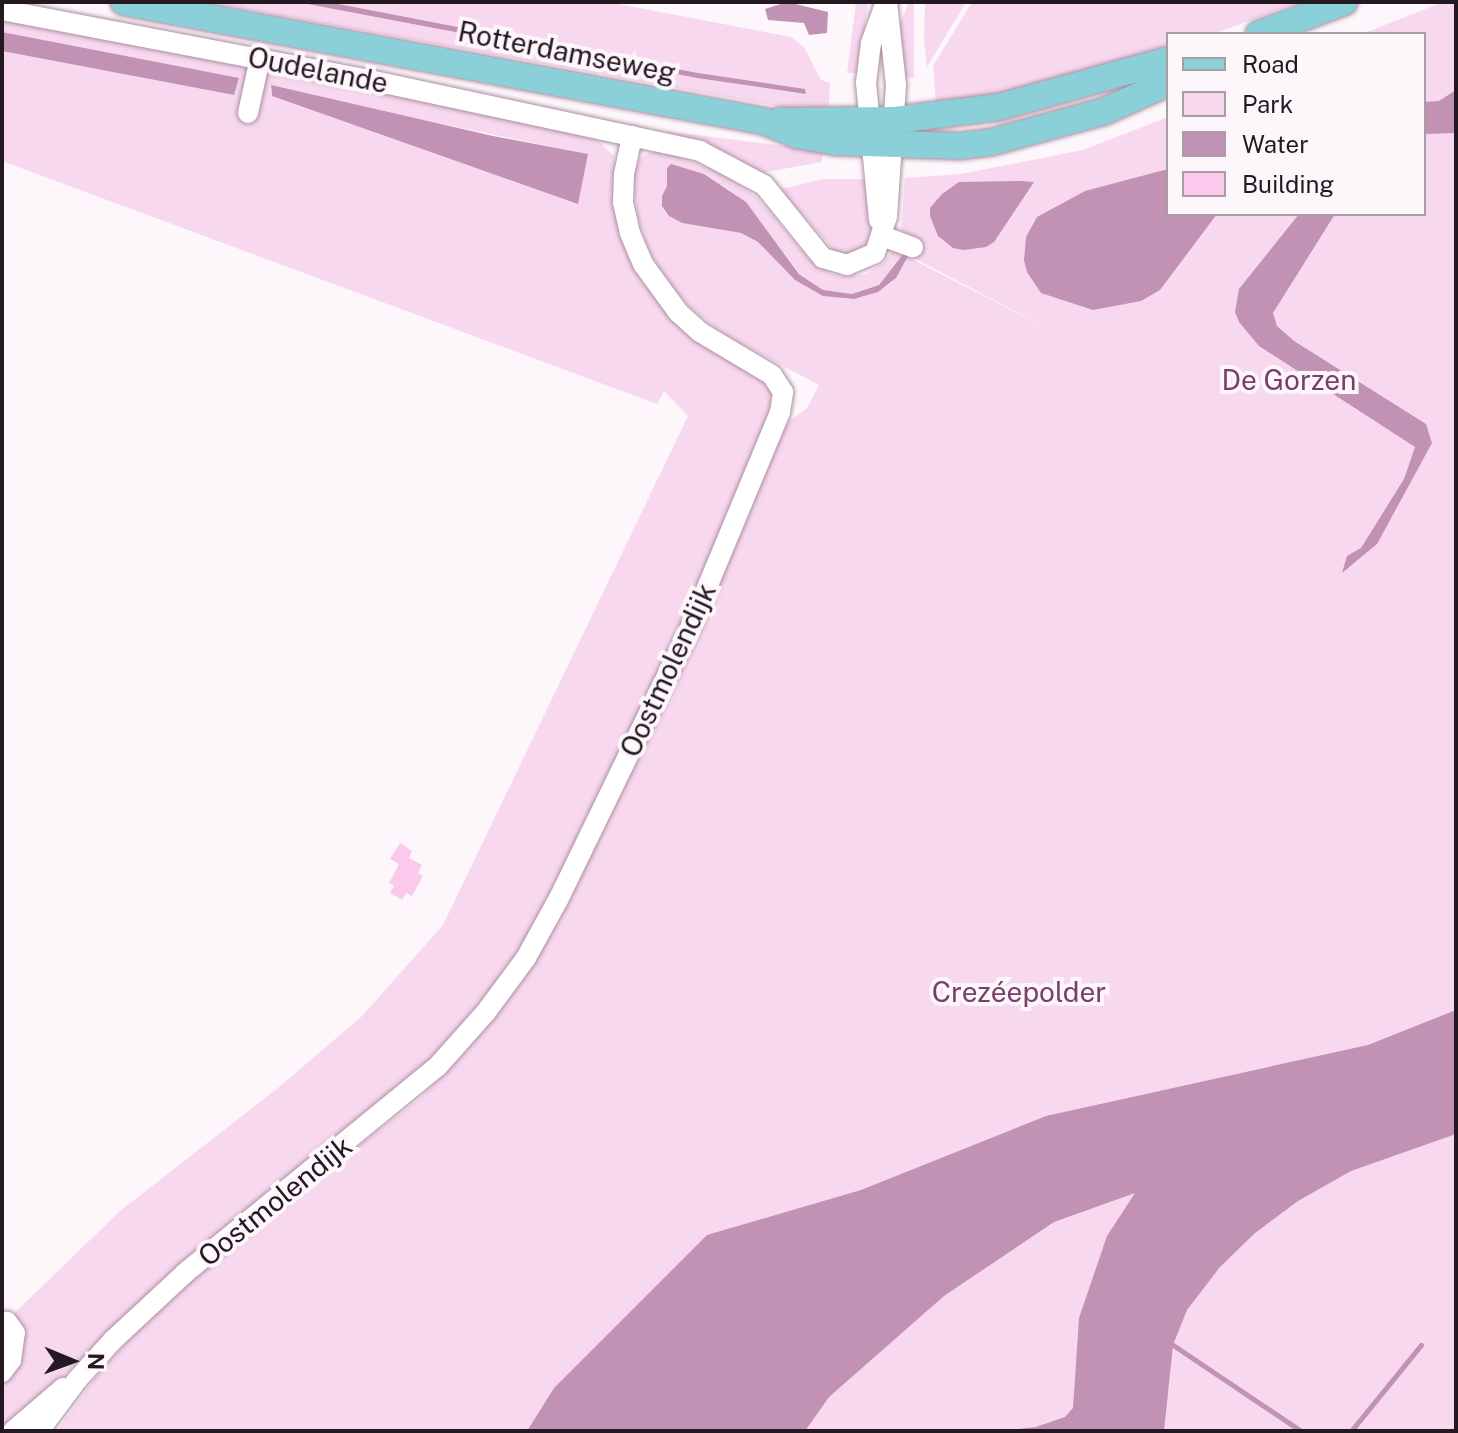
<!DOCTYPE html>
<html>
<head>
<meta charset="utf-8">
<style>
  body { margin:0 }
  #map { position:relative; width:1458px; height:1433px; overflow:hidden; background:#fdf7fb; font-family:"Public Sans",sans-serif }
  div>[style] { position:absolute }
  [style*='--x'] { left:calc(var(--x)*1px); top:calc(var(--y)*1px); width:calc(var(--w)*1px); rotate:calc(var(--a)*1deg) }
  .green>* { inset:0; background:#f8d8ee }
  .water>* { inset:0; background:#c192b3 }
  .stream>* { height:5px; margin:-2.5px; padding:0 2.5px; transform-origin:2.5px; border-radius:2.5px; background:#c192b3 }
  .building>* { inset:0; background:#fbc9ec }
  .roads { filter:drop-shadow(0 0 2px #ac8ea3) drop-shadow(0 0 2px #ac8ea3) }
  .minor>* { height:20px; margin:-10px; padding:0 10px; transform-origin:10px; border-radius:10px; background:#fff }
  .major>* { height:26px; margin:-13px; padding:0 13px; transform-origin:13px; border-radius:13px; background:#8bcfd8 }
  span { translate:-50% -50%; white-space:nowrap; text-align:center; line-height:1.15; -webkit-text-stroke:8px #fdf7fb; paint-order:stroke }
  .street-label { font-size:28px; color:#251921 }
  .park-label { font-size:28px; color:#793e6a }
  .frame { position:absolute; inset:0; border:4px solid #251921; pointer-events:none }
  .legend { position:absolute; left:1166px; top:32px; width:260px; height:184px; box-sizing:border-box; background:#fdf7fb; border:2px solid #a79ea4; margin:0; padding:10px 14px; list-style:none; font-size:24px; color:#251921 }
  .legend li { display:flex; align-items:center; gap:16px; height:40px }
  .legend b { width:40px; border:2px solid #a79ea4 }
  .north { position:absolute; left:32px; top:1321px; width:80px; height:80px; -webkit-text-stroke:6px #fdf7fb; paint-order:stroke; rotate:91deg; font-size:22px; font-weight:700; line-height:32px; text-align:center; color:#251921 }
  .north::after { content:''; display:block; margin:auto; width:28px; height:36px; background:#251921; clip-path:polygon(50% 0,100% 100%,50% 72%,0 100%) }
</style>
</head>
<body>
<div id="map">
  <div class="green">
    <i style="clip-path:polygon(206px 2px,297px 2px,697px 78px,806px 94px,805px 89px,698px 73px,328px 2px,608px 2px,791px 37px,804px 47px,821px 80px,830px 83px,829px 107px,808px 110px,786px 108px)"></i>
    <i style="clip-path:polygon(856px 2px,868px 2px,859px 73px,847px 73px)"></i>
    <i style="clip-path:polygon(909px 2px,914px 2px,914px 78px,902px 77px,898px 29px)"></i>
    <i style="clip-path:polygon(925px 2px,966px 2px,927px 67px,924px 38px)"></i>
    <i style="clip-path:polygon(972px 2px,1301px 2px,1213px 34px,1168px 34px,1168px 47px,1014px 93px,936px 105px,933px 66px)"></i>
    <i style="clip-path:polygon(1443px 2px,1456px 2px,1456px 1431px,57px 1431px,96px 1377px,150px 1316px,210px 1261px,419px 1099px,459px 1059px,520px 985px,566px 907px,675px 683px,786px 424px,807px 408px,819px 385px,725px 335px,691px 308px,665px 278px,648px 248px,637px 213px,633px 176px,640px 158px,656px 150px,672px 153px,727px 176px,758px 198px,808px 258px,830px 273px,841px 276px,866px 274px,884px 262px,894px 249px,903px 254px,879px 285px,852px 294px,823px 290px,800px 274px,745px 202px,724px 186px,667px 167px,667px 186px,662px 196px,669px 216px,682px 223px,741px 233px,758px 242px,795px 280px,845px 299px,863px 297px,890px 284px,908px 257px,1068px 339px,906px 254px,909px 236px,901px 230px,905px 178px,961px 174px,1083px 150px,1168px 117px,1168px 214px,1424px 214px,1424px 34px,1362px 34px)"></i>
    <i style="clip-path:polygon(evenodd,2px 16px,265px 66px,595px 138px,614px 156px,615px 185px,633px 259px,764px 380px,772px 393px,770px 413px,683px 623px,527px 944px,446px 1048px,99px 1341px,7px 1431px,2px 1431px,2px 1325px,120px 1211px,279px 1087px,361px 1017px,443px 925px,688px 416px,664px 391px,657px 404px,2px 161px,2px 51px,234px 95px,239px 79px,2px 32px,2px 16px,269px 88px,587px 154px,578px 203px,272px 96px,269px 88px)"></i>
    <i style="clip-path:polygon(665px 131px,823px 151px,822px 162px,761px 173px,727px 153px)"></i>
    <i style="clip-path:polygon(823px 179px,868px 179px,874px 232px,865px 247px,852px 253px,835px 252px,781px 189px)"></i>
  </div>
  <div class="water">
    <i style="clip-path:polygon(297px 2px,328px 2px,698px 73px,805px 89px,806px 94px,697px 78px)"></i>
    <i style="clip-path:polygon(787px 2px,828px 12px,827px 33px,809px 35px,804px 23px,768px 20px,765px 9px)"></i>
    <i style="clip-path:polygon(2px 32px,239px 78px,234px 95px,2px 51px)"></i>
    <i style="clip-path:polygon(271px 85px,493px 136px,588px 154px,578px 204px,272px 96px)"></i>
    <i style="clip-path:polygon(1456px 90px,1456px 133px,1424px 134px,1424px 102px,1439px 101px)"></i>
    <i style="clip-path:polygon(671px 164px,704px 174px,746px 202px,799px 274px,823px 290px,852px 294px,879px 285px,904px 253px,908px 256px,896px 278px,878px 292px,854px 299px,823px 296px,795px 280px,758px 242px,741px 233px,682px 223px,669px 216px,662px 206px,662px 196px,667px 186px,667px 168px)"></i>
    <i style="clip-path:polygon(1168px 169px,1168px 214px,1217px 214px,1160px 290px,1141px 301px,1093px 310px,1041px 293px,1027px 272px,1024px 260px,1026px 237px,1037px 217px,1085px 191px)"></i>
    <i style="clip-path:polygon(959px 182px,1020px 181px,1034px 182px,994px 242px,986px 247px,964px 250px,953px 248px,938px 236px,930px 216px,930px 208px,942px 194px)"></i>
    <i style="clip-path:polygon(1299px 214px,1335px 214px,1273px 313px,1277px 326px,1294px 341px,1426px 424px,1432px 443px,1377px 544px,1342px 573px,1347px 556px,1361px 548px,1404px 479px,1415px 447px,1259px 346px,1239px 322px,1235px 312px,1239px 289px)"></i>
    <i style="clip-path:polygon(1456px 1010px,1456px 1134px,1351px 1171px,1298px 1201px,1255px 1233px,1220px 1267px,1187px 1310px,1173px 1345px,1164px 1431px,1002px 1431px,1036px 1427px,1065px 1417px,1073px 1408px,1079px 1318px,1107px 1236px,1135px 1193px,1054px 1222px,944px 1296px,829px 1397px,805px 1431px,527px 1431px,554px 1388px,707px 1235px,861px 1190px,1046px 1116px,1368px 1045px)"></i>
  </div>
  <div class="stream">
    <i style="--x:1173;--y:1345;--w:154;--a:33.9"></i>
    <i style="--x:1351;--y:1431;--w:111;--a:-50.9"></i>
  </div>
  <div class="building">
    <i style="clip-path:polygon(400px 843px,412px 851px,409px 858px,422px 865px,418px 873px,423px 876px,412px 896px,406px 893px,402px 900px,390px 893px,394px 886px,389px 883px,399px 864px,390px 859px)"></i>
  </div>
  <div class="roads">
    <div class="minor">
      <i style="--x:2;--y:10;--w:375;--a:10.8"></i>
      <i style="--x:370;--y:80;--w:338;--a:12.1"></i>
      <i style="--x:700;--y:151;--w:72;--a:28"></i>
      <i style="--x:764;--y:185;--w:94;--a:51.1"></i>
      <i style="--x:823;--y:258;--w:25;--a:16"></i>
      <i style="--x:847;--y:265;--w:30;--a:-23"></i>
      <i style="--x:875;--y:253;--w:38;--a:-72"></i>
      <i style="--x:887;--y:217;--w:132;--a:-86.1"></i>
      <i style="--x:896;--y:85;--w:83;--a:-96.2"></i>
      <i style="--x:248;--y:113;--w:56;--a:-77.7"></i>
      <i style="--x:879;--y:220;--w:138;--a:-95.4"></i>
      <i style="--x:866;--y:83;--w:40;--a:-82.9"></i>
      <i style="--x:871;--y:43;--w:38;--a:-70"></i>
      <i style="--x:882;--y:236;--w:33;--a:20"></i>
      <i style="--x:2;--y:1372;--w:15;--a:-53"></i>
      <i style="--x:11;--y:1360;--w:27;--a:-82"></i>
      <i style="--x:15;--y:1333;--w:14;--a:-126"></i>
      <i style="--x:13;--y:1431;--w:66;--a:-40.7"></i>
      <i style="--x:39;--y:1431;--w:64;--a:-53.3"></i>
      <i style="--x:77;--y:1380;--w:54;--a:-48"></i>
      <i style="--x:113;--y:1340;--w:98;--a:-42.9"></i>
      <i style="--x:185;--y:1273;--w:325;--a:-39.3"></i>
      <i style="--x:437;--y:1067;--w:74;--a:-48.3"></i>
      <i style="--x:486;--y:1012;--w:67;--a:-53.5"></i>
      <i style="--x:526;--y:958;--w:68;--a:-61.2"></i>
      <i style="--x:559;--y:898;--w:302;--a:-64.1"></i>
      <i style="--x:691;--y:626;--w:232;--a:-67.4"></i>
      <i style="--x:780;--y:412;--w:20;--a:-81"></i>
      <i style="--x:783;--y:392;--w:20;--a:-123"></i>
      <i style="--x:772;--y:375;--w:84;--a:-149.2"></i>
      <i style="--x:700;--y:332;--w:30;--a:-138"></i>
      <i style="--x:678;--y:312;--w:59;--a:-126.1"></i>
      <i style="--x:643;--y:264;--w:34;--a:-113"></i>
      <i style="--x:630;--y:233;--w:32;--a:-103"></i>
      <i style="--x:623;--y:202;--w:28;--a:-88"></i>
      <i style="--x:624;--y:174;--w:39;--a:-78"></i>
    </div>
    <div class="major">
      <i style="--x:124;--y:2;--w:650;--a:10.55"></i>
      <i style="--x:763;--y:121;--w:37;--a:22"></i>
      <i style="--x:797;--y:135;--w:39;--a:10"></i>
      <i style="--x:835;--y:142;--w:125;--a:1.8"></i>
      <i style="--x:960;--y:146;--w:32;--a:-7"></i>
      <i style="--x:992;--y:142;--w:117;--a:-15.3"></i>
      <i style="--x:1105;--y:111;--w:69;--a:-24"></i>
      <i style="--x:1259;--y:34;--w:91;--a:-20.6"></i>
      <i style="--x:779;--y:121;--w:116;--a:-0.5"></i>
      <i style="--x:895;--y:120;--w:105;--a:-7.1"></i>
      <i style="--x:999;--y:107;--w:175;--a:-15.5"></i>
    </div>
  </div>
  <div class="street-label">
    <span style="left:567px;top:52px;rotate:11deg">Rotterdamseweg</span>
    <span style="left:318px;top:70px;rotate:11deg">Oudelande</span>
    <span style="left:668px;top:670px;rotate:-65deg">Oostmolendijk</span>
    <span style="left:275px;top:1201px;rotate:-39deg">Oostmolendijk</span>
  </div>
  <div class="park-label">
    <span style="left:1289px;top:380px">De Gorzen</span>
    <span style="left:1019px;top:992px">Crezéepolder</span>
  </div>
  <div class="frame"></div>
  <ul class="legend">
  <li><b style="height:10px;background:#8bcfd8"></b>Road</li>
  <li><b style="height:22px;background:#f8d8ee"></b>Park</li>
  <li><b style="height:22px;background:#c192b3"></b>Water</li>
  <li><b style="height:22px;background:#fbc9ec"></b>Building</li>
  </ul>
  <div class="north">N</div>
</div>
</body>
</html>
